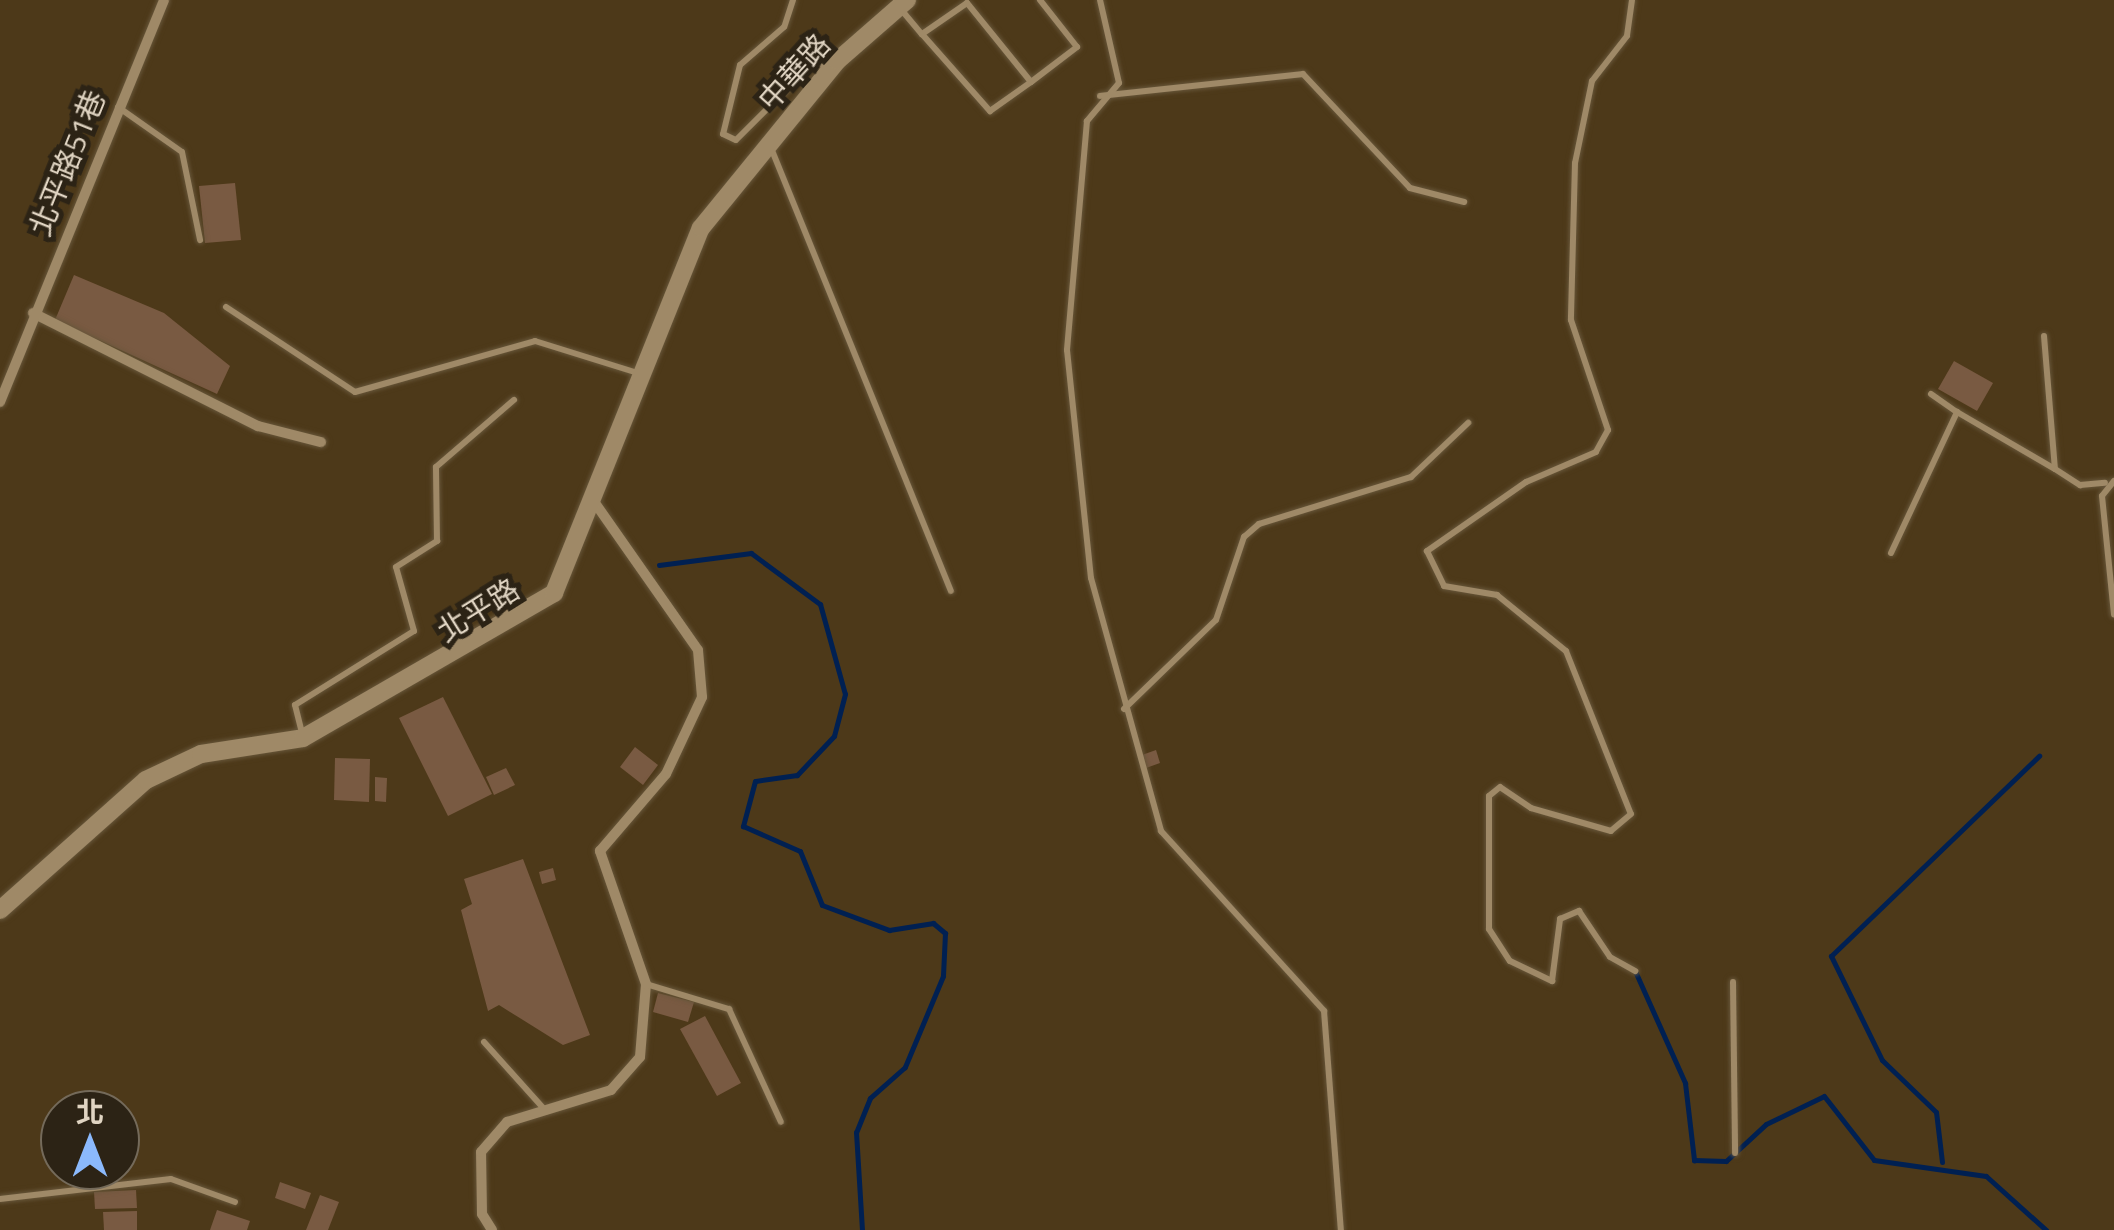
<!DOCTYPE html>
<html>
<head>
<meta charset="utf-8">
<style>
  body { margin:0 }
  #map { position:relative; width:2114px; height:1230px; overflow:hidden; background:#4d3919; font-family:"Titillium Web","Noto Sans TC",sans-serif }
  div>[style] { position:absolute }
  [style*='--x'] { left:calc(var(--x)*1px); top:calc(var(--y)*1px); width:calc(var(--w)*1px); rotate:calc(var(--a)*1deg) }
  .stream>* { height:5px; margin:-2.5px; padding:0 2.5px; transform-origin:2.5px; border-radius:2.5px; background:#002052 }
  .building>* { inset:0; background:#795a42 }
  .roads { filter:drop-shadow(0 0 2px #67563a) drop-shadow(0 0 2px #67563a) }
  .service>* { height:6px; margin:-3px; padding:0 3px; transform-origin:3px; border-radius:3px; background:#9f8967 }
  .minor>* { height:10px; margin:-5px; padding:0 5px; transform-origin:5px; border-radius:5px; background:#9f8967 }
  .tertiary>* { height:18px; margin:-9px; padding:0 9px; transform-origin:9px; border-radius:9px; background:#9f8967 }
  span { translate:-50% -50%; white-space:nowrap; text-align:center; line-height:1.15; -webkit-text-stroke:10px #2c2315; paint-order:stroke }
  .street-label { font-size:30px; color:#e0d4c2 }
  .north { position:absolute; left:40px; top:1090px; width:100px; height:100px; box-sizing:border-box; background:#2c2315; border:2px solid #746a5a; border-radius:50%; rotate:0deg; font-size:28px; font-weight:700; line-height:40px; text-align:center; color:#e0d4c2 }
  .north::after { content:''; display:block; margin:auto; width:35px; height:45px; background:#8bb9fc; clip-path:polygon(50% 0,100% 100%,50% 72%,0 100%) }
</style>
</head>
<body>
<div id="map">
  <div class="stream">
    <i style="--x:659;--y:565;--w:93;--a:-7.4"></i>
    <i style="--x:751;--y:553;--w:86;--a:36.5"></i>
    <i style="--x:820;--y:604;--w:93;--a:74.5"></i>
    <i style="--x:845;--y:694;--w:43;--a:104.7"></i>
    <i style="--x:834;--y:736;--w:54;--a:133.5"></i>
    <i style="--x:797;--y:775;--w:42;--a:171.9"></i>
    <i style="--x:755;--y:781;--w:47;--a:104.9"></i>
    <i style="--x:743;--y:826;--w:62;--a:23.7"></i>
    <i style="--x:800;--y:851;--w:58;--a:67.8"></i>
    <i style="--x:822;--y:905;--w:72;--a:20.5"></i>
    <i style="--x:889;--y:930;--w:45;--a:-9"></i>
    <i style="--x:933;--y:923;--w:16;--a:40"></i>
    <i style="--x:945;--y:933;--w:43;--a:92.7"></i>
    <i style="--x:943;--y:976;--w:99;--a:112.7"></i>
    <i style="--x:905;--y:1067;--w:47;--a:138.5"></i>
    <i style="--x:870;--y:1098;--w:37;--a:112"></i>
    <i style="--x:856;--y:1132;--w:98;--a:86.5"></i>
    <i style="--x:1635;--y:971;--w:123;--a:65.9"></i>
    <i style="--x:1685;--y:1083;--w:78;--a:83.3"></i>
    <i style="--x:1694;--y:1160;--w:32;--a:2"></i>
    <i style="--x:1726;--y:1161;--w:54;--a:-42.8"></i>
    <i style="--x:1766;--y:1124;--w:64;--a:-25.8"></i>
    <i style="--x:1824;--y:1096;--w:81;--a:52"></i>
    <i style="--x:1874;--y:1160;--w:113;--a:8.1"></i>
    <i style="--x:1986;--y:1176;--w:81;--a:42"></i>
    <i style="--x:1942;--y:1162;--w:50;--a:-96.8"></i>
    <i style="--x:1936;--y:1112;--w:75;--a:-136.1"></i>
    <i style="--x:1882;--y:1060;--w:116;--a:-116.1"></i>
    <i style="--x:1831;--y:956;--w:289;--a:-43.9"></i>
  </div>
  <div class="building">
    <i style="clip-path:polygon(235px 183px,241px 240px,205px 243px,199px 186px)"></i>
    <i style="clip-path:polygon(74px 275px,164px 313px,230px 366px,217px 394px,55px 320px)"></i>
    <i style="clip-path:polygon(1954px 361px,1993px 383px,1977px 411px,1938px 389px)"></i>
    <i style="clip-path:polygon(443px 697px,492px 794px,448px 816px,399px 718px)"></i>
    <i style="clip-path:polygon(635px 747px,658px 765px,643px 785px,620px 767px)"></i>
    <i style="clip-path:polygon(1156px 750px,1160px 763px,1146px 768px,1142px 755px)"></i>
    <i style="clip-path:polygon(335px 758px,370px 759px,369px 802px,334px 800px)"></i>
    <i style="clip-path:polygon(506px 768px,515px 785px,494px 795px,486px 777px)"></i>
    <i style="clip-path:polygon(375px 777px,387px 778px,386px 802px,375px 801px)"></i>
    <i style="clip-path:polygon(523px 859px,590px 1035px,563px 1045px,499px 1005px,488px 1011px,461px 910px,472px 904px,464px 879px)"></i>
    <i style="clip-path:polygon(553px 868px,556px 880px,542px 884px,539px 872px)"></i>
    <i style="clip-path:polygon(658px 993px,694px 1002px,688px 1022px,653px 1012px)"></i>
    <i style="clip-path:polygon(705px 1016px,741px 1083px,717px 1096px,680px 1029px)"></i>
    <i style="clip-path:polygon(280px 1182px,311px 1193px,305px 1209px,275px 1198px)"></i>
    <i style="clip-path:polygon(136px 1190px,137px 1208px,95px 1209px,94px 1192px)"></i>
    <i style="clip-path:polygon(320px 1195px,339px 1202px,328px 1230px,306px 1230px)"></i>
    <i style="clip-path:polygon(217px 1210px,250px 1221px,247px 1230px,210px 1230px)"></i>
    <i style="clip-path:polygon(137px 1211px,137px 1230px,104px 1230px,103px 1212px)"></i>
  </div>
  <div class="roads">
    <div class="service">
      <i style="--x:793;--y:0;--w:28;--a:108"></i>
      <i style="--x:784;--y:27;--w:58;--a:139.2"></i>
      <i style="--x:740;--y:65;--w:71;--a:103.8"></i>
      <i style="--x:723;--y:134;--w:14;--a:25"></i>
      <i style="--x:736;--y:140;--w:106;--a:-45"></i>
      <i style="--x:811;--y:65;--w:18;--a:-6"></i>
      <i style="--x:1100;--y:0;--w:85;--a:77.1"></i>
      <i style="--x:1119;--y:83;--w:50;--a:130.1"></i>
      <i style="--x:1087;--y:121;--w:230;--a:95"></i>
      <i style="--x:1067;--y:350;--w:229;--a:84"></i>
      <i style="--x:1091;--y:578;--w:263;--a:74.5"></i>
      <i style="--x:1161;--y:831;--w:243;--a:47.8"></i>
      <i style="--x:1324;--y:1011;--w:220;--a:85.6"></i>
      <i style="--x:1632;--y:0;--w:36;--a:98"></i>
      <i style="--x:1627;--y:36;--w:57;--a:127.9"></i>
      <i style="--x:1592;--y:81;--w:84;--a:101.7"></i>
      <i style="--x:1575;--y:163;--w:157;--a:91.5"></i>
      <i style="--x:1571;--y:320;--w:116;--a:71.4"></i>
      <i style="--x:1608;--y:430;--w:25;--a:119"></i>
      <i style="--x:1596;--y:452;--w:76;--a:156.8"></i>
      <i style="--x:1526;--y:482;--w:121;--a:145.1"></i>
      <i style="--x:1427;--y:551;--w:39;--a:64"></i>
      <i style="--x:1444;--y:586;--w:54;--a:9.6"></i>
      <i style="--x:1497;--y:595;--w:89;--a:39.1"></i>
      <i style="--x:1566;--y:651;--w:175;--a:68.3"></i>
      <i style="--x:1631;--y:814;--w:26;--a:140"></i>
      <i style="--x:1611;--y:831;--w:83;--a:-164"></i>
      <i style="--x:1531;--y:808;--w:37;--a:-146"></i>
      <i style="--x:1500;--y:787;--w:14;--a:141"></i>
      <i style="--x:1489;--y:796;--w:133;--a:90"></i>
      <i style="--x:1489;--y:929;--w:38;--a:57"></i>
      <i style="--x:1510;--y:961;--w:47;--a:25.5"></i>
      <i style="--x:1552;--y:981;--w:63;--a:-82.6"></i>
      <i style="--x:1560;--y:919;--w:21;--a:-23"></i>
      <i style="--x:1579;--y:911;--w:55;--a:56"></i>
      <i style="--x:1610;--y:957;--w:29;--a:29"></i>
      <i style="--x:899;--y:7;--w:35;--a:50"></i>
      <i style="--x:922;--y:34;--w:103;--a:48.6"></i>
      <i style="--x:990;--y:111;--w:50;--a:-35.3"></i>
      <i style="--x:1031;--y:82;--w:102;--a:-129"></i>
      <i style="--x:967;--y:3;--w:55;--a:145.4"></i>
      <i style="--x:1031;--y:82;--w:58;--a:-37.3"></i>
      <i style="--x:1077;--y:47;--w:60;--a:-128.2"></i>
      <i style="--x:1100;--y:96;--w:204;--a:-6.2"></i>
      <i style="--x:1303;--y:74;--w:156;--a:46.8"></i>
      <i style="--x:1410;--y:188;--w:56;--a:14.5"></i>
      <i style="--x:118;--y:107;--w:78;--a:35.1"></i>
      <i style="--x:182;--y:152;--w:90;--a:78.4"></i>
      <i style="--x:771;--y:148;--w:478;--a:67.9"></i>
      <i style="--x:226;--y:307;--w:154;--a:33.4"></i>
      <i style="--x:355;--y:392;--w:187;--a:-15.8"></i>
      <i style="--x:535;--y:341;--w:111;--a:17.3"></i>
      <i style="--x:2044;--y:336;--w:133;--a:85.3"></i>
      <i style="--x:2055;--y:469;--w:30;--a:33"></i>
      <i style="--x:2080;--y:485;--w:25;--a:-5"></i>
      <i style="--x:1931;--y:394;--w:32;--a:35"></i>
      <i style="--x:2114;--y:481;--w:19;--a:129"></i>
      <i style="--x:2102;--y:496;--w:119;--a:84.2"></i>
      <i style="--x:1891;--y:553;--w:156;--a:-64.9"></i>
      <i style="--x:1957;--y:412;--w:113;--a:30.2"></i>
      <i style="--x:1124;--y:709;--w:128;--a:-44.1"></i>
      <i style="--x:1216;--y:620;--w:88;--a:-71.4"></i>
      <i style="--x:1244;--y:537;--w:20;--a:-41"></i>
      <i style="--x:1259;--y:524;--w:159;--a:-17.2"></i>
      <i style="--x:1411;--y:477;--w:79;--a:-43.5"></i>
      <i style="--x:303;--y:737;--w:33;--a:-104"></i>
      <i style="--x:295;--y:705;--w:140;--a:-31.9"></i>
      <i style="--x:414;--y:631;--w:66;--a:-105.7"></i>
      <i style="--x:396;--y:567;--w:49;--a:-32.4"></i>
      <i style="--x:437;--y:541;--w:74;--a:-90.8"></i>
      <i style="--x:436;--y:467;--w:103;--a:-40.7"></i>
      <i style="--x:1733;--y:982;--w:171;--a:89.3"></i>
      <i style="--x:646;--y:984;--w:87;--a:16.8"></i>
      <i style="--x:729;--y:1009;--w:124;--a:65.3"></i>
      <i style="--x:484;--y:1042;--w:93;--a:48.1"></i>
      <i style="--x:0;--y:1199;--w:172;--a:-6.7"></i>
      <i style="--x:171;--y:1179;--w:68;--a:19.8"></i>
    </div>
    <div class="minor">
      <i style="--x:33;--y:313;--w:252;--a:26.7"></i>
      <i style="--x:258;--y:426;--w:65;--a:14.3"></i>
      <i style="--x:0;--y:402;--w:434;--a:-67.8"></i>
      <i style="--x:492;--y:1230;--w:19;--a:-122"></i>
      <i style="--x:482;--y:1214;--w:62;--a:-90.9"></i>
      <i style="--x:481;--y:1152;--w:40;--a:-49"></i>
      <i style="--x:507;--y:1122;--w:109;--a:-17.1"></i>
      <i style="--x:611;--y:1090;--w:44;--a:-48.7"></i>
      <i style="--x:640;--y:1057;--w:73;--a:-85.3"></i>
      <i style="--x:646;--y:984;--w:141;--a:-109.1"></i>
      <i style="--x:600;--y:851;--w:101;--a:-49.4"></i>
      <i style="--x:666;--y:774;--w:85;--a:-64.9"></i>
      <i style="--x:702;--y:697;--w:47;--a:-94.9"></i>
      <i style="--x:698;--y:650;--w:187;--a:-125"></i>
    </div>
    <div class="tertiary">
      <i style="--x:0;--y:910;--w:195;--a:-41.7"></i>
      <i style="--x:146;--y:780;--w:61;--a:-25.3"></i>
      <i style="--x:201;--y:754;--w:103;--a:-8.9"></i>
      <i style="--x:303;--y:738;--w:290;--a:-30"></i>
      <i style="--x:554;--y:593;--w:393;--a:-68.1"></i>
      <i style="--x:701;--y:228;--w:215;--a:-50.8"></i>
      <i style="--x:837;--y:61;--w:93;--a:-41.1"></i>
    </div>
  </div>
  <div class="street-label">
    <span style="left:794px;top:72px;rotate:-48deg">中華路</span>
    <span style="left:67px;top:163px;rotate:-68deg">北平路51巷</span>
    <span style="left:478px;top:610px;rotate:-32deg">北平路</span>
  </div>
  <div class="north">北</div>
</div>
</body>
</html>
